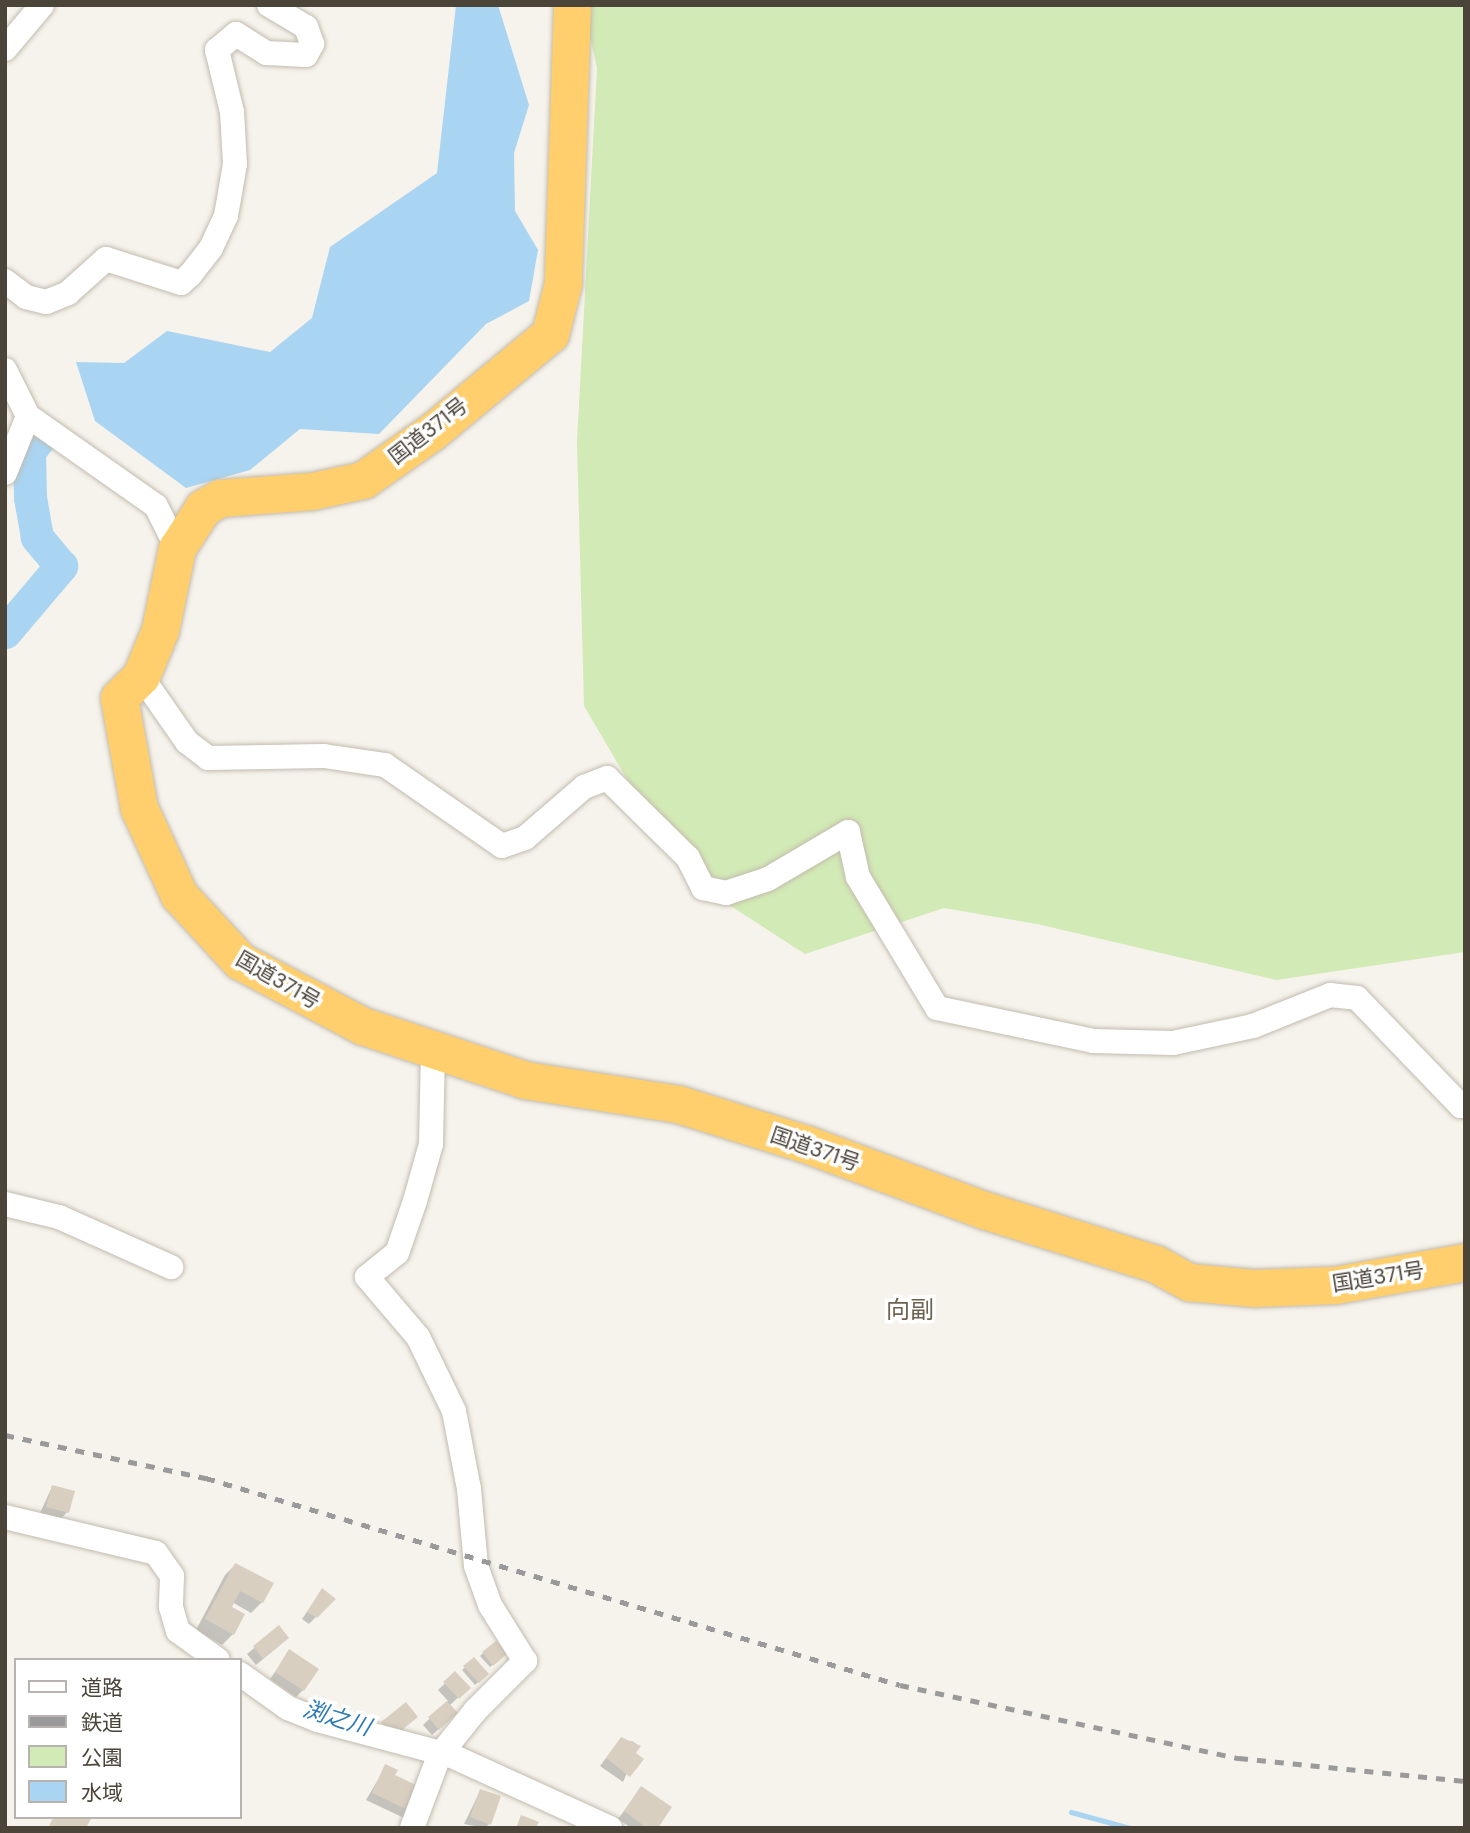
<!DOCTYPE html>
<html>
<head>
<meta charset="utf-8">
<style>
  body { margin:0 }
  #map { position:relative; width:1470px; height:1833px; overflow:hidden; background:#f6f3ec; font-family:"DM Sans","Noto Sans JP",sans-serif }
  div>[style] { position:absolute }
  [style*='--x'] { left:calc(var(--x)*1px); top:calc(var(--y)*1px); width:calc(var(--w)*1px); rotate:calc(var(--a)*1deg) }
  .green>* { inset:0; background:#d2eab5 }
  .water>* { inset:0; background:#a9d4f2 }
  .shadow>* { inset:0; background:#0003 }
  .stream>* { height:5px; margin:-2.5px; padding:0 2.5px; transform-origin:2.5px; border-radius:2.5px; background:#a9d4f2 }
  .river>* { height:33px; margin:-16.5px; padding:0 16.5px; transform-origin:16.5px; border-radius:16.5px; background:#a9d4f2 }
  .building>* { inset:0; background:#d8cfc1 }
  .roads { filter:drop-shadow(0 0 2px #c2bbae) drop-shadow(0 0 2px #c2bbae) }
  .minor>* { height:24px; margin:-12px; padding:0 12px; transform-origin:12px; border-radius:12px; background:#fff }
  .highway>* { height:37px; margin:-18.5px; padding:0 18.5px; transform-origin:18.5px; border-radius:18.5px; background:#ffcf6e }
  .rail>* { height:5px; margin-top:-2.5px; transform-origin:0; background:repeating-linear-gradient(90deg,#9a9a9a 0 9px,transparent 0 18px) }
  span { translate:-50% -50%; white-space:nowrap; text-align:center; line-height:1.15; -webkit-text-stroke:7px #fff; paint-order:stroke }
  .street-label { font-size:21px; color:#4b4439 }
  .water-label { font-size:23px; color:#2e7ab2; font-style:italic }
  .quarter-label { font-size:24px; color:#6e6250 }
  .frame { position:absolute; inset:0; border:7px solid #4b4439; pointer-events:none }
  .legend { position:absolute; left:14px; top:1658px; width:228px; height:161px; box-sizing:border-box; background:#fff; border:2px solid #b7b4b0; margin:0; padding:9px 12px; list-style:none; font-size:21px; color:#4b4439 }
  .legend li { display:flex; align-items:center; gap:14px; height:35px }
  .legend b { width:35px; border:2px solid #b7b4b0 }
</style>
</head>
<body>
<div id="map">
  <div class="green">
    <i style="clip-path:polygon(583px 5px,1465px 5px,1465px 952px,1276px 980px,1037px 924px,944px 908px,805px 954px,684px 876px,584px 706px,577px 442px,597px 68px)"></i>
  </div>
  <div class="water">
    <i style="clip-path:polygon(456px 5px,498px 5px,529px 105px,514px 153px,515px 211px,538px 250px,529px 301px,486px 324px,379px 434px,300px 429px,250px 470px,186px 488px,95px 421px,76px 362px,124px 363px,167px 331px,270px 352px,312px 318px,330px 247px,437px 173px)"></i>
  </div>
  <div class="shadow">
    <i style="clip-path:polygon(52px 1487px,67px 1512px,61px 1519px,40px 1513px)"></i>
    <i style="clip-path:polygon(235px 1565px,262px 1602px,251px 1613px,232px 1602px,233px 1634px,222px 1645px,196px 1630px,225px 1575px)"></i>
    <i style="clip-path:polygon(322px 1590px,333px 1599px,309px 1624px,302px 1619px)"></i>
    <i style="clip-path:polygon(278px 1628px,280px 1645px,256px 1665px,247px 1654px)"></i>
    <i style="clip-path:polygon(495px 1643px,505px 1654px,490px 1667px,480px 1656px)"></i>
    <i style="clip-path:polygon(289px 1652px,303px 1690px,296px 1697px,270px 1679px)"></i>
    <i style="clip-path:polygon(474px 1659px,487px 1674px,475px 1685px,462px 1670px)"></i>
    <i style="clip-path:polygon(455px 1674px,468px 1688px,449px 1706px,449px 1720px,432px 1735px,423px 1725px,448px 1701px,438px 1690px)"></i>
    <i style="clip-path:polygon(632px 1741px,639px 1746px,623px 1782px,600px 1766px,615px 1746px)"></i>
    <i style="clip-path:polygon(386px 1766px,393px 1776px,421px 1790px,404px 1818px,366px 1800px)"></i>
    <i style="clip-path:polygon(641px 1788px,656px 1828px,631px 1828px,618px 1819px)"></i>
    <i style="clip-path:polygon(480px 1791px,489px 1824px,485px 1828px,464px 1824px)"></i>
  </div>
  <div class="stream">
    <i style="--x:1071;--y:1812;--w:61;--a:15.2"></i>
  </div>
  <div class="river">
    <i style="--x:5;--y:632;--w:87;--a:-49.7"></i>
    <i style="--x:61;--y:566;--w:38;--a:-130"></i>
    <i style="--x:37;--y:537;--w:40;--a:-100"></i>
    <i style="--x:30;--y:498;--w:47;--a:-91.2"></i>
    <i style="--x:29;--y:451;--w:17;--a:-50"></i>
  </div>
  <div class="building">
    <i style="clip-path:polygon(52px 1485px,75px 1491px,69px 1513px,46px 1507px)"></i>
    <i style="clip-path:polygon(235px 1563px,274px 1583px,263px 1603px,240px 1591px,232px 1607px,245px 1614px,234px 1635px,205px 1619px)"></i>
    <i style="clip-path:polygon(322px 1588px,336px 1599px,317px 1618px,307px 1612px)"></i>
    <i style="clip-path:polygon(279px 1625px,289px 1638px,263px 1659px,253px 1646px)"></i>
    <i style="clip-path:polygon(496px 1641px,507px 1654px,493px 1666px,482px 1652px)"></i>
    <i style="clip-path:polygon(289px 1649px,319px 1669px,304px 1691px,275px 1672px)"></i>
    <i style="clip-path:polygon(474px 1657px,489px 1674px,479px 1683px,463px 1666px)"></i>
    <i style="clip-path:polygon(455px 1671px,471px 1688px,459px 1699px,443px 1682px)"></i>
    <i style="clip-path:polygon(447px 1701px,458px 1713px,439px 1730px,428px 1717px)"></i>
    <i style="clip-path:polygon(406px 1702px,418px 1717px,393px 1737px,381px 1722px)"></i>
    <i style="clip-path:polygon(621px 1737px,641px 1746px,636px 1753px,644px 1759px,630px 1777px,606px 1758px)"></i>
    <i style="clip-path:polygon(385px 1764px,398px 1770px,395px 1775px,424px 1789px,412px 1812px,372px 1793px)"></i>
    <i style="clip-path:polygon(641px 1786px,672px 1807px,658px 1828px,647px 1828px,624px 1811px)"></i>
    <i style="clip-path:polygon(480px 1789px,501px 1796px,491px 1825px,470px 1817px)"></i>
    <i style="clip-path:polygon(521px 1815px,539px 1822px,536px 1828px,516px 1828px)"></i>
    <i style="clip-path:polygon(54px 1817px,92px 1817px,86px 1828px,54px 1828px,49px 1825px)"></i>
  </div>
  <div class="roads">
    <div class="minor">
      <i style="--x:5;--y:49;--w:57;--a:-49.9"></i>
      <i style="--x:5;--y:281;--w:26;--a:37"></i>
      <i style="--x:26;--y:297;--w:21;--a:14"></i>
      <i style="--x:46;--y:302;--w:24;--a:-22"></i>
      <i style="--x:68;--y:293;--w:51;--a:-41.8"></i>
      <i style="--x:106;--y:259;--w:79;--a:17.7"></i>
      <i style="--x:181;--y:283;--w:12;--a:-42"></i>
      <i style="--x:190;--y:275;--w:34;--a:-52"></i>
      <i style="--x:211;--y:248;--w:35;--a:-65"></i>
      <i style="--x:226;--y:216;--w:53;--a:-80.2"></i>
      <i style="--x:235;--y:164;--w:52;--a:-93.3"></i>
      <i style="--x:232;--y:112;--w:64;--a:-103.6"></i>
      <i style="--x:217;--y:50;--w:25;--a:-40"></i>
      <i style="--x:236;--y:34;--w:36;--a:32"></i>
      <i style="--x:266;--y:53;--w:40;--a:2.9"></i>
      <i style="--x:306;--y:55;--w:13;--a:-61"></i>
      <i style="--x:312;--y:44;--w:18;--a:-109"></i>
      <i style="--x:306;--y:27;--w:43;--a:-149.3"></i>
      <i style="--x:5;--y:370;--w:51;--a:63.4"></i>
      <i style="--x:28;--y:416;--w:156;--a:35.1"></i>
      <i style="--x:156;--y:506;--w:47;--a:63.4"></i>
      <i style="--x:5;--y:473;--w:61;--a:-68"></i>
      <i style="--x:141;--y:676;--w:80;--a:55.1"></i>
      <i style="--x:187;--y:742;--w:26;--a:37"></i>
      <i style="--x:208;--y:758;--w:116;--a:-1"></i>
      <i style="--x:324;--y:756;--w:62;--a:8.4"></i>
      <i style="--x:385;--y:765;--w:142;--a:34.7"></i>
      <i style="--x:502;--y:846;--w:24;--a:-19"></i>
      <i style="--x:525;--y:838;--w:78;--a:-40.8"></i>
      <i style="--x:584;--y:787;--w:25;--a:-21"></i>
      <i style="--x:607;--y:778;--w:114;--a:44.6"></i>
      <i style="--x:688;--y:858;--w:34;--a:63"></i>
      <i style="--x:703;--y:888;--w:24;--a:12"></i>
      <i style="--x:726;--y:893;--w:44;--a:-18.4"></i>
      <i style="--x:768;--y:879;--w:93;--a:-30.4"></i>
      <i style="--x:848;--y:832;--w:46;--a:77.5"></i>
      <i style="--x:858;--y:877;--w:153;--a:58.9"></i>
      <i style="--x:937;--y:1008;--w:159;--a:11.9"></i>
      <i style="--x:1093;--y:1041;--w:80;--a:1.4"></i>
      <i style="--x:1173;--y:1043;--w:82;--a:-12"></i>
      <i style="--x:1253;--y:1026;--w:83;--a:-21.9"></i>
      <i style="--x:1330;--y:995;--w:27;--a:6"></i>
      <i style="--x:1357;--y:998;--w:150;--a:46.1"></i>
      <i style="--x:1461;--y:1106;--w:4;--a:-27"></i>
      <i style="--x:5;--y:1204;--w:56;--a:13.5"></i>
      <i style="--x:59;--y:1217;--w:123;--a:24.1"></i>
      <i style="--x:5;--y:1517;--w:155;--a:13.4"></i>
      <i style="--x:156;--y:1553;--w:28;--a:55"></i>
      <i style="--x:172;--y:1576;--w:31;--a:92"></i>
      <i style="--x:171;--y:1607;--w:25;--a:74"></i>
      <i style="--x:178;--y:1631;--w:49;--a:35.9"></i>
      <i style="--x:240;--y:1674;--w:59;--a:35.3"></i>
      <i style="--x:288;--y:1708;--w:31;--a:22"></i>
      <i style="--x:317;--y:1720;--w:140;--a:14.9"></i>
      <i style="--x:452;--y:1756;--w:174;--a:24.5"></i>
      <i style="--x:412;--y:1828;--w:77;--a:-69.4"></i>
      <i style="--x:439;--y:1756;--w:58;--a:-51.3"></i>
      <i style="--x:475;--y:1711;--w:71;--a:-45"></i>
      <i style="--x:525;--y:1661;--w:66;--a:-122"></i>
      <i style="--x:490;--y:1605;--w:41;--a:-109.7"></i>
      <i style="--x:476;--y:1566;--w:77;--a:-95.2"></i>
      <i style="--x:469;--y:1489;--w:79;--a:-100.9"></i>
      <i style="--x:454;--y:1411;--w:82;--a:-115.9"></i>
      <i style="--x:418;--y:1337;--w:79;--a:-130.4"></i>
      <i style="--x:367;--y:1277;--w:38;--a:-39"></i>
      <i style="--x:397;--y:1253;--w:55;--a:-70.9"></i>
      <i style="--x:415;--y:1201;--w:59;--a:-74.3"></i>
      <i style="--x:431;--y:1144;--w:92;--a:-88.8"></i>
    </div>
    <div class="highway">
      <i style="--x:572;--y:5;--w:278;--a:91.9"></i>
      <i style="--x:563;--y:283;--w:53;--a:104.3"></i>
      <i style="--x:550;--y:334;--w:152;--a:140.3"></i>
      <i style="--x:433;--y:431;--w:85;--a:145"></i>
      <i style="--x:363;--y:480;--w:52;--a:167.8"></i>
      <i style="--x:312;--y:491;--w:92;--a:175.6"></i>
      <i style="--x:220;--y:498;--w:20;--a:150"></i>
      <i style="--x:203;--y:508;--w:48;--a:123"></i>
      <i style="--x:177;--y:548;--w:84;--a:101.7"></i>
      <i style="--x:160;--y:630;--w:50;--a:112.4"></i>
      <i style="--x:141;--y:676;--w:31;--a:135"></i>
      <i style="--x:119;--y:698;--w:112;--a:79.7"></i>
      <i style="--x:139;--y:808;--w:96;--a:65.3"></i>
      <i style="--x:179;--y:895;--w:90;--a:47.3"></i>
      <i style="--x:240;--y:961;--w:139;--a:27.9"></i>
      <i style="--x:363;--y:1026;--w:171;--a:18.4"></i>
      <i style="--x:525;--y:1080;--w:155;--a:8.9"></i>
      <i style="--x:678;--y:1104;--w:137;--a:17.4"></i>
      <i style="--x:809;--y:1145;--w:187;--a:20.4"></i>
      <i style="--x:984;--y:1210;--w:180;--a:17.4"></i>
      <i style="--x:1156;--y:1264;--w:38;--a:29"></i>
      <i style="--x:1189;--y:1282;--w:65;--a:5.3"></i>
      <i style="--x:1254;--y:1288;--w:81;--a:-2.1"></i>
      <i style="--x:1335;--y:1285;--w:132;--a:-10"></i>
    </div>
  </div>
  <div class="rail">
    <i style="--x:5;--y:1435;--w:206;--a:12.1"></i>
    <i style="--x:206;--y:1478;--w:724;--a:16.61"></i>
    <i style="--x:900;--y:1685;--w:347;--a:12.2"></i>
    <i style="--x:1239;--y:1758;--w:227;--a:5.8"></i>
  </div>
  <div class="street-label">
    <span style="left:428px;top:431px;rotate:-38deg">国道371号</span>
    <span style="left:278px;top:980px;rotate:30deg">国道371号</span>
    <span style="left:815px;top:1149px;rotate:19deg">国道371号</span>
    <span style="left:1378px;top:1277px;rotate:-9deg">国道371号</span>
  </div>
  <div class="water-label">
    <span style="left:337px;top:1718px;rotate:17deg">渕之川</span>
  </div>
  <div class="quarter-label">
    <span style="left:910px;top:1310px">向副</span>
  </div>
  <div class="frame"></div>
  <ul class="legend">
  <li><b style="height:9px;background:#fff"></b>道路</li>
  <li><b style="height:9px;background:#9a9a9a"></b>鉄道</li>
  <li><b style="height:19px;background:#d2eab5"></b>公園</li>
  <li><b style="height:19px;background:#a9d4f2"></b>水域</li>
  </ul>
</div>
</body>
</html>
